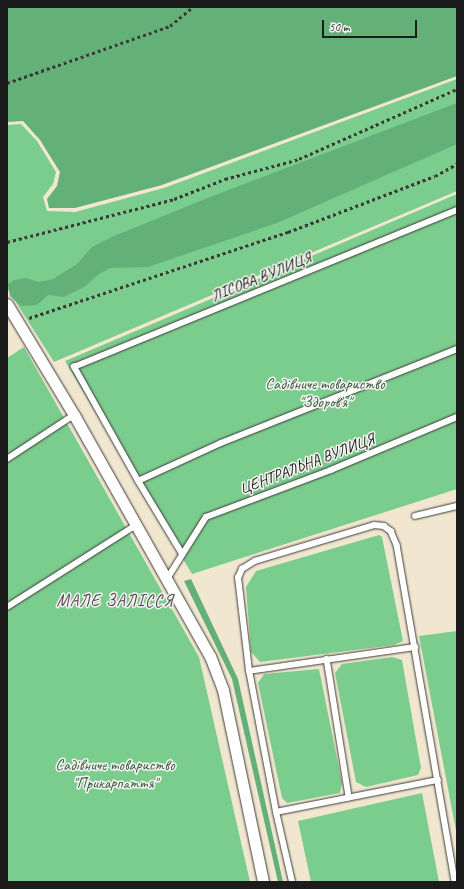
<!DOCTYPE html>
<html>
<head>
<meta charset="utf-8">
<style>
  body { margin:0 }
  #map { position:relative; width:464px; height:889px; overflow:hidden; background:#f1e7d1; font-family:Caveat,sans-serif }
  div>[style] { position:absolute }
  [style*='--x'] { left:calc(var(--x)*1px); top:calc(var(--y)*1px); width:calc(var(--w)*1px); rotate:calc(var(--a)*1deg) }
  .green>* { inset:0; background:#7bcd8e }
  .forest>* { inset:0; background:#64b079 }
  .path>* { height:2.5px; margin-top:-1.25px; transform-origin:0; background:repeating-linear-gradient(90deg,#3c3a37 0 3px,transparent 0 6px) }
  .roads { filter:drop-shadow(0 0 1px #3c3a37) drop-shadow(0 0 1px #3c3a37) }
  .service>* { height:5.5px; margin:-2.75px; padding:0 2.75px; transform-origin:2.75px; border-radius:2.75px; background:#fff }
  .minor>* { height:11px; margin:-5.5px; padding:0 5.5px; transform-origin:5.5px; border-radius:5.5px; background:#fff }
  span { translate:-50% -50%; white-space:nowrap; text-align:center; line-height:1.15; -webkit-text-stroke:3px #f6f6f2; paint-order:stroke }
  .street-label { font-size:16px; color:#1c1c1c }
  .park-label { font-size:16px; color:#3d5a44 }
  .neighbourhood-label { font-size:17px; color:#5a4357; letter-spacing:1px }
  .frame { position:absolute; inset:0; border:8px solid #1c1c1c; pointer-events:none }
  .scale { position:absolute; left:322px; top:20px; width:95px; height:18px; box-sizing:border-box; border:2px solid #1c1c1c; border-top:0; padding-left:5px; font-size:12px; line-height:14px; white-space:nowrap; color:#1c1c1c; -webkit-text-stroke:3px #f6f6f2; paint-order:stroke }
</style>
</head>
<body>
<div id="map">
  <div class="green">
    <i style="clip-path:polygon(457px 79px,457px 191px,54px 362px,7px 288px,7px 125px,21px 124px,37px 141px,56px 172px,53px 184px,43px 197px,47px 211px,75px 212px,164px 188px)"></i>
    <i style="clip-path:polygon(457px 194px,457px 489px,192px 574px,65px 361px)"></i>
    <i style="clip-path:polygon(24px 347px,199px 657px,250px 882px,7px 882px,7px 358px)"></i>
    <i style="clip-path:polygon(379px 535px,382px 537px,403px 641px,394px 645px,260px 662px,251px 652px,246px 587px,256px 571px)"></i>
    <i style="clip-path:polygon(457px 631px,457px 836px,419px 636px)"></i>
    <i style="clip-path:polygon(392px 657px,402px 660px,421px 768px,418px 775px,366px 787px,356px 782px,335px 673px,342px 664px)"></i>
    <i style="clip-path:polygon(319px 669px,342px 783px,340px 793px,287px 803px,282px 798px,258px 683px,264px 674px)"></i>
    <i style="clip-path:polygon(422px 793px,439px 882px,311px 882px,298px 821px)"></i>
  </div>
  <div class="forest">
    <i style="clip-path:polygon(7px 7px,457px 7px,457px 76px,162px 185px,75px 208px,49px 208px,47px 199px,57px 186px,60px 172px,40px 140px,23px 121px,7px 122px)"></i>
    <i style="clip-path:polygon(457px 103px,457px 144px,277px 223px,148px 267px,110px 268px,99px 274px,84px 287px,64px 297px,48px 295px,37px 305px,21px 306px,10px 296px,8px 284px,14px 280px,26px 278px,39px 282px,53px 279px,77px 264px,92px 247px,114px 236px,210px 197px)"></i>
    <i style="clip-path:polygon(191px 579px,238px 679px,283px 882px,278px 882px,232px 679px,184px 581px)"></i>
  </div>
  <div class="path">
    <i style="--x:7;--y:83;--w:173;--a:-19.3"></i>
    <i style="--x:170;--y:26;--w:30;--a:-40"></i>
    <i style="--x:7;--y:242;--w:172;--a:-14.4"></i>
    <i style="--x:174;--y:199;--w:55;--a:-21.4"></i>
    <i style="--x:225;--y:179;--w:77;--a:-15.1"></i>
    <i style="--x:299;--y:159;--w:173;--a:-23.9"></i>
    <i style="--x:29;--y:318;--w:273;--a:-18.4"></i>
    <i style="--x:288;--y:232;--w:157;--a:-20.9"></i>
    <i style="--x:435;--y:176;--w:25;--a:-29"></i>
  </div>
  <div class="roads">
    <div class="service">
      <i style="--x:7;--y:459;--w:80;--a:-33.3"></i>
      <i style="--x:138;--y:481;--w:91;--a:-24.6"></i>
      <i style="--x:221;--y:443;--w:254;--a:-21.7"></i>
      <i style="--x:415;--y:516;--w:43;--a:-13.4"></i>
      <i style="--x:182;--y:554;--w:85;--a:-121.1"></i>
      <i style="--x:138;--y:481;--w:131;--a:-119.3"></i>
      <i style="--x:74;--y:367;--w:414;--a:-22.3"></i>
      <i style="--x:167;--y:579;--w:73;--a:-57.8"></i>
      <i style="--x:206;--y:517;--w:134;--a:-20.6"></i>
      <i style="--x:331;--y:470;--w:137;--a:-22.8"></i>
      <i style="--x:7;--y:607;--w:153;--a:-32.4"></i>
      <i style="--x:327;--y:659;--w:140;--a:80.9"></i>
      <i style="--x:249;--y:671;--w:168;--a:-8.2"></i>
      <i style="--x:276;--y:812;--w:165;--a:-11.2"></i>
      <i style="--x:292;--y:882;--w:72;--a:-102.9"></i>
      <i style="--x:276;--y:812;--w:144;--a:-100.8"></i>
      <i style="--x:249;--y:671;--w:94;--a:-96.7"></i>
      <i style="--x:238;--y:578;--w:10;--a:-66"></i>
      <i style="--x:242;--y:569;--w:15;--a:-32"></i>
      <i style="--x:255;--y:561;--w:124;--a:-16.8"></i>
      <i style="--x:374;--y:525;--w:10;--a:6"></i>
      <i style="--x:384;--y:526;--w:9;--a:36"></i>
      <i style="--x:391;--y:531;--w:15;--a:67"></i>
      <i style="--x:397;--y:545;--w:342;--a:80.2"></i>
    </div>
    <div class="minor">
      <i style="--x:7;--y:304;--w:130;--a:58.9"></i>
      <i style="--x:74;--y:415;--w:277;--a:60.6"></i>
      <i style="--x:210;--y:656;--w:36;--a:69"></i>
      <i style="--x:223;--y:690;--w:196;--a:78.2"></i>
    </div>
  </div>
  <div class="street-label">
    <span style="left:261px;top:277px;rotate:-22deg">ЛІСОВА ВУЛИЦЯ</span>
    <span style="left:307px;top:464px;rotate:-21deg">ЦЕНТРАЛЬНА ВУЛИЦЯ</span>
  </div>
  <div class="park-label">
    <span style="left:325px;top:393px">Садівниче товариство<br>"Здоров'я"</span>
    <span style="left:115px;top:774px">Садівниче товариство<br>"Прикарпаття"</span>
  </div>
  <div class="neighbourhood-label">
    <span style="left:115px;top:601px">МАЛЕ ЗАЛІССЯ</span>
  </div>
  <div class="frame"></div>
  <div class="scale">50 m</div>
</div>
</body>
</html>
